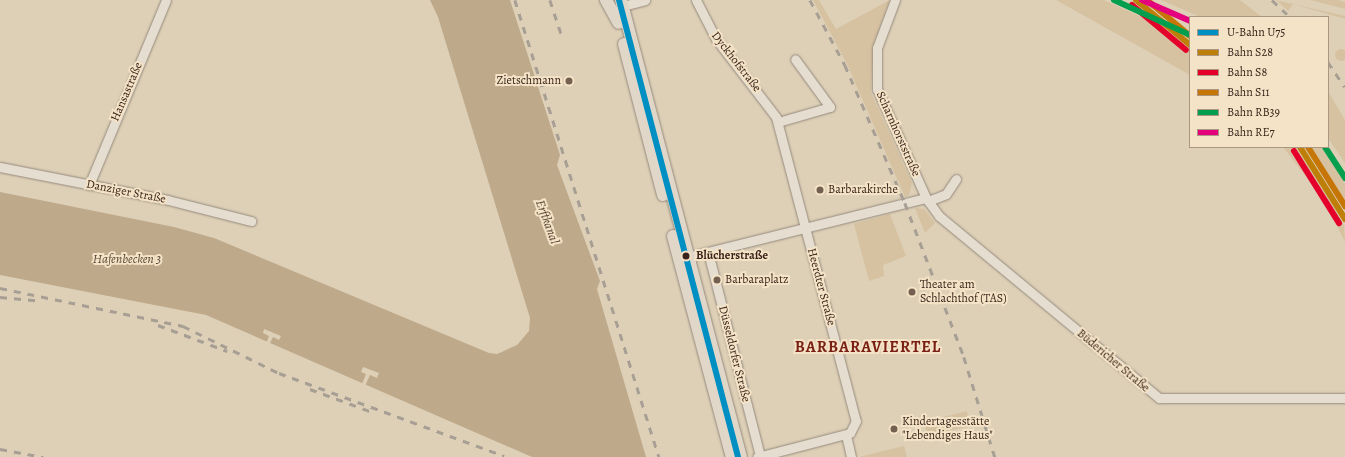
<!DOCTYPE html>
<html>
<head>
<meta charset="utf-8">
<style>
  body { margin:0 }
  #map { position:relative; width:1345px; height:457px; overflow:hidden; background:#ded0b7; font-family:Alegreya,serif }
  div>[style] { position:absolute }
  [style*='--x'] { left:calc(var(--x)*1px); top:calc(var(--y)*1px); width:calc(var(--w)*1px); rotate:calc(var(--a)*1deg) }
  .green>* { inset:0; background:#d6c2a1 }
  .round { border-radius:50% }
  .water>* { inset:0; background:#bea98a }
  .pier>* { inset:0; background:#ded0b7 }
  .roads { filter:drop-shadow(0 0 1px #958a7c) drop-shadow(0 0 1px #958a7c) }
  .minor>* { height:9px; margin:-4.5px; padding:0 4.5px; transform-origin:4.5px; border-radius:4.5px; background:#e4ddd0 }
  .major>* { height:12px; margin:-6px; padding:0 6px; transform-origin:6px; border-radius:6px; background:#e0d7c9 }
  .rail>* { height:2.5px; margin-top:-1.25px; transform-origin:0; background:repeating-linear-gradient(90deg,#a79f94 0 7px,transparent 0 14px) }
  .rail-1>* { height:6px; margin:-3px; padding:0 3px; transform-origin:3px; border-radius:3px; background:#be7f08 }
  .rail-2>* { height:6px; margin:-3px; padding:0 3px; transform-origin:3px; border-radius:3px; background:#e4002b }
  .rail-3>* { height:6px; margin:-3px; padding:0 3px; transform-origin:3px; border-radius:3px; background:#c57606 }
  .rail-4>* { height:6px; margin:-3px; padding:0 3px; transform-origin:3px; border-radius:3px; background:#039f4e }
  .rail-5>* { height:6px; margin:-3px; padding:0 3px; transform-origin:3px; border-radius:3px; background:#e5007d }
  .metro-1>* { height:6px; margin:-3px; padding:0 3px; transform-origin:3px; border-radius:3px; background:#008fc2 }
  .dots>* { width:11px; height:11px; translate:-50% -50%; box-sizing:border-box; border:2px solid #f4e3c6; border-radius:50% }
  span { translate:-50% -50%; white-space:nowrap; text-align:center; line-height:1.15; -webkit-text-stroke:4px #f4e3c6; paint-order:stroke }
  .street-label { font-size:12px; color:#3a231a }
  .poi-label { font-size:12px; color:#3a231a }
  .right { translate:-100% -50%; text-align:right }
  .left { translate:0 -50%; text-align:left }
  .stop-label { font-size:12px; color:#3a231a; font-weight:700 }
  .water-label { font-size:13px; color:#5e4636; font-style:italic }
  .district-label { font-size:16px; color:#7a1f14; font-weight:700; letter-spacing:1px }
  .legend { position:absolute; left:1189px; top:16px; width:140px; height:132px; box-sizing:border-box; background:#f4e3c6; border:1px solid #aa9681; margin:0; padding:5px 7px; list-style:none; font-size:12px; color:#3a231a }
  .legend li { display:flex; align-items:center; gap:8px; height:20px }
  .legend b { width:20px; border:1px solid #aa9681 }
</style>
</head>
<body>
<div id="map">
  <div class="green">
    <i style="clip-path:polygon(813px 0,819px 0,836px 29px,890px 0,873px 47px,871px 93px,912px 183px,909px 195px,905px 197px,847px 64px)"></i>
    <i style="clip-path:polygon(1056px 0,1104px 0,1161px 26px,1190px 50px,1190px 75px)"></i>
    <i style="clip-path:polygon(1161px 0,1240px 0,1262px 17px,1200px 17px)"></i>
    <i style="clip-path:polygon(1276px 0,1345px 16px,1345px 19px,1293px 4px,1288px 11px)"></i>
    <i style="clip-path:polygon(1310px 0,1338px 0,1345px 2px,1345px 9px)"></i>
    <i class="round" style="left:1335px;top:49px;width:12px;height:12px"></i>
    <i style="clip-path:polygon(1328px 91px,1345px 120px,1345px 163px,1328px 138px)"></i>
    <i style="clip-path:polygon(1283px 147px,1296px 147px,1315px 173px,1344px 225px,1345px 242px,1323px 199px)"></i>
    <i style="clip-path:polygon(1310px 147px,1321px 147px,1336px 168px,1345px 184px,1345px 200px)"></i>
    <i style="clip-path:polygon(915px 208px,924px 209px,935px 223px,925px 233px)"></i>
    <i style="clip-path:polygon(890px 214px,906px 256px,883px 265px,884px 276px,869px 281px,854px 224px)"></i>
    <i style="clip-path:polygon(967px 411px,970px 426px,928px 436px,924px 422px)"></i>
    <i style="clip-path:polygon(904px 446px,907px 457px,859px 457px)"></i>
  </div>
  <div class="water">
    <i style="clip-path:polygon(430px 0,510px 0,560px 155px,557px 165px,600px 281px,597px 289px,646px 457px,532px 457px,206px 315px,0 275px,0 192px,174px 227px,214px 238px,489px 353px,497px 354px,517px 345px,529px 331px,530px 318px,438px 17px)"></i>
  </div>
  <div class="pier">
    <i style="clip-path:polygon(264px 329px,281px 336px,279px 340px,273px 337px,269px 345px,266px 344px,269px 336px,263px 333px)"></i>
    <i style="clip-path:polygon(363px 367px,379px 373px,377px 378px,370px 375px,365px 386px,362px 384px,366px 374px,361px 372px)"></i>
  </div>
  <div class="roads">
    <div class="minor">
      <i style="--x:696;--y:0;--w:44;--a:62.9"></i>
      <i style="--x:716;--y:39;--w:98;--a:52.4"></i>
      <i style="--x:776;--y:117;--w:314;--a:75.3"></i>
      <i style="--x:856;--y:421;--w:13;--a:117"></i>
      <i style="--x:850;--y:433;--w:96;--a:165.5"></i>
      <i style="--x:895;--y:0;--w:51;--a:110.6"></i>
      <i style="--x:877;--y:48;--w:41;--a:90"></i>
      <i style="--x:877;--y:89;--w:120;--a:65.8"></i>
      <i style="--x:926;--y:198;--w:22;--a:54"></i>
      <i style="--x:939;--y:216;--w:286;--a:39.6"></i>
      <i style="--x:1159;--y:398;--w:186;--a:0"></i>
      <i style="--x:623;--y:6;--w:23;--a:-15"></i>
      <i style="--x:778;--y:122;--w:54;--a:-16.1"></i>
      <i style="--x:830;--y:107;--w:59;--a:-126.1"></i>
      <i style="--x:0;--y:167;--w:171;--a:11.1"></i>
      <i style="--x:168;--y:200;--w:86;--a:14.2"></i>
      <i style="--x:89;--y:185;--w:200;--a:-67.4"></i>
      <i style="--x:928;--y:201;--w:19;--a:-21"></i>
      <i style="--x:946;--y:194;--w:18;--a:-56"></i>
      <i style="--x:708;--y:252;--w:211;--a:75.7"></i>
      <i style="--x:683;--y:258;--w:250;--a:-13.9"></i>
      <i style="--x:846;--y:435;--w:23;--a:77"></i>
    </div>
    <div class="major">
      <i style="--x:606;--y:0;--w:26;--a:61"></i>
      <i style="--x:621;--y:0;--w:472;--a:75.3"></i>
      <i style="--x:624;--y:44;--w:156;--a:75.5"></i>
      <i style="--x:673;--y:236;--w:229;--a:75.1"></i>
    </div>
  </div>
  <div class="rail">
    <i style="--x:515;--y:0;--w:479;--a:72.5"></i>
    <i style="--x:550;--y:0;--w:41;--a:71.6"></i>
    <i style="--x:810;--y:0;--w:74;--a:61.7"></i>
    <i style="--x:845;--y:65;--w:150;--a:66.5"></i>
    <i style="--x:905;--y:203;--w:165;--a:69"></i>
    <i style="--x:964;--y:357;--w:105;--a:72.8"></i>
    <i style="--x:1272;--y:0;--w:25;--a:43"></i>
    <i style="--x:1328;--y:62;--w:30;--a:56"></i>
    <i style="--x:0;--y:288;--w:187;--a:11.7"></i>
    <i style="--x:183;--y:326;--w:107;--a:26.1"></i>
    <i style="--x:279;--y:373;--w:240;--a:20.2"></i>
    <i style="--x:0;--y:297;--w:36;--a:5"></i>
    <i style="--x:158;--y:325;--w:74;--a:20.6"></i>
    <i style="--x:310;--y:389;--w:69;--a:20.3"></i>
    <i style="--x:0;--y:449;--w:44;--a:10.5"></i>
  </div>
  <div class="rail-1">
    <i style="--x:1136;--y:0;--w:70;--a:39.8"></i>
    <i style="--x:1300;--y:147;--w:85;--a:58"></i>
  </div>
  <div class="rail-2">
    <i style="--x:1132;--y:5;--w:70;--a:39.8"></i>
    <i style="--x:1294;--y:151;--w:85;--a:58"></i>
  </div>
  <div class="rail-3">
    <i style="--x:1147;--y:0;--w:56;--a:39.9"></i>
    <i style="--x:1308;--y:147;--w:70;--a:57.9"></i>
  </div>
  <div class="rail-4">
    <i style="--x:1114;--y:0;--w:84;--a:24.7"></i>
    <i style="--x:1325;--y:147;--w:37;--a:57"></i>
  </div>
  <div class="rail-5">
    <i style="--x:1142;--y:0;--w:52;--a:23.6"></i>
  </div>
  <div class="metro-1">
    <i style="--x:619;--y:0;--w:472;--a:75.4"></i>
  </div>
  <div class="dots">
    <i style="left:569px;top:81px;background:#736051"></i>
    <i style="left:820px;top:190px;background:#736051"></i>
    <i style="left:686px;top:256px;background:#3a231a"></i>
    <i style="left:717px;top:280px;background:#736051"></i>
    <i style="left:912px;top:292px;background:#736051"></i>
    <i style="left:894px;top:429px;background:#736051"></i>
  </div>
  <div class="street-label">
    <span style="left:736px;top:62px;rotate:52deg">Dyckhofstraße</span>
    <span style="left:127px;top:92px;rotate:-67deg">Hansastraße</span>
    <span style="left:898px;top:134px;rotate:66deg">Scharnhorststraße</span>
    <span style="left:126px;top:192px;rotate:11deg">Danziger Straße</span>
    <span style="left:821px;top:287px;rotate:75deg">Heerdter Straße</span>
    <span style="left:734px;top:354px;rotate:76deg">Düsseldorfer Straße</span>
    <span style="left:1113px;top:361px;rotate:40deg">Büdericher Straße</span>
  </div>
  <div class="poi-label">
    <span class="right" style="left:561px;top:81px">Zietschmann</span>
    <span class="left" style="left:828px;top:190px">Barbarakirche</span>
    <span class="left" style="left:725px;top:280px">Barbaraplatz</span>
    <span class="left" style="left:920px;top:292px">Theater am<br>Schlachthof (TAS)</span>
    <span class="left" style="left:902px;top:429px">Kindertagesstätte<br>"Lebendiges Haus"</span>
  </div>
  <div class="stop-label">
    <span class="left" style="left:696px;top:256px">Blücherstraße</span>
  </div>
  <div class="water-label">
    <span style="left:547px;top:222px;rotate:70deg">Erftkanal</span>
    <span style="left:127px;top:259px">Hafenbecken 3</span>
  </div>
  <div class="district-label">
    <span style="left:868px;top:347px">BARBARAVIERTEL</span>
  </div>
  <ul class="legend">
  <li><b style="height:5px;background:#008fc2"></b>U-Bahn U75</li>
  <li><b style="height:5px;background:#be7f08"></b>Bahn S28</li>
  <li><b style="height:5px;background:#e4002b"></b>Bahn S8</li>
  <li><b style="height:5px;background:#c57606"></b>Bahn S11</li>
  <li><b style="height:5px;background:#039f4e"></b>Bahn RB39</li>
  <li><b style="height:5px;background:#e5007d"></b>Bahn RE7</li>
  </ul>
</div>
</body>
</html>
